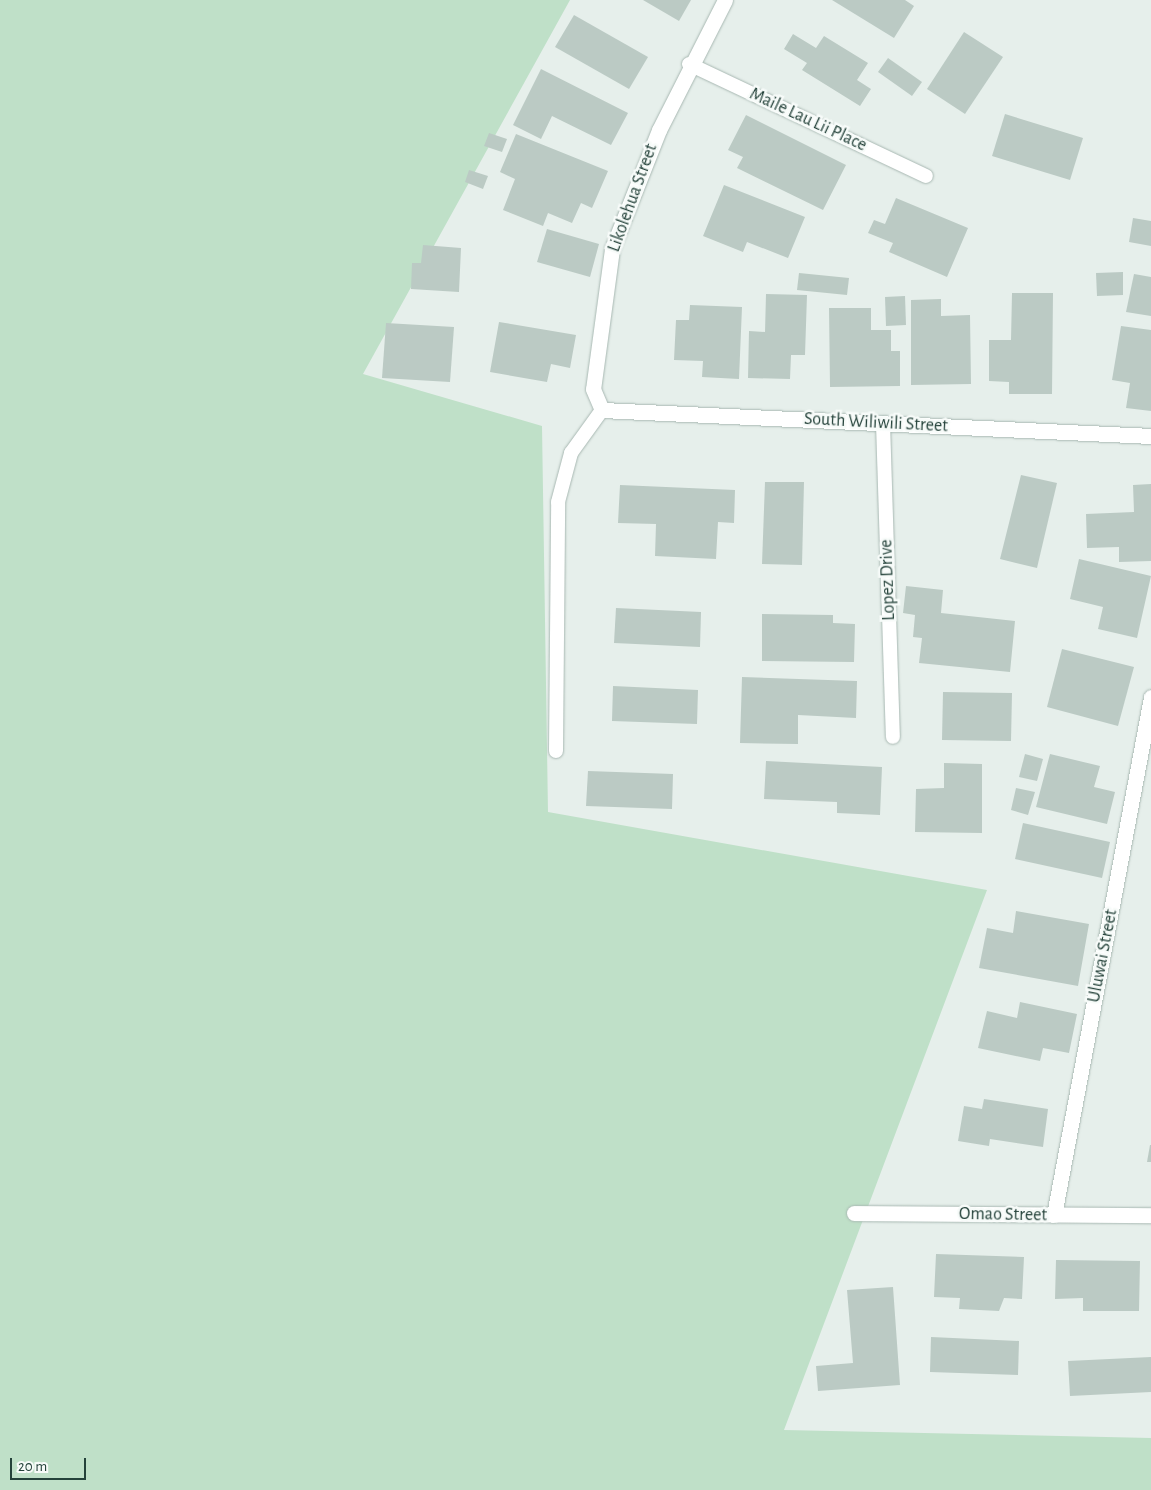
<!DOCTYPE html>
<html>
<head>
<meta charset="utf-8">
<style>
  body { margin:0 }
  #map { position:relative; width:1151px; height:1490px; overflow:hidden; background:#e6efeb; font-family:"Alegreya Sans",sans-serif }
  div>[style] { position:absolute }
  [style*='--x'] { left:calc(var(--x)*1px); top:calc(var(--y)*1px); width:calc(var(--w)*1px); rotate:calc(var(--a)*1deg) }
  .green>* { inset:0; background:#bfe0c8 }
  .building>* { inset:0; background:#bbcac4 }
  .roads { filter:drop-shadow(0 0 1px #a8b8b2) drop-shadow(0 0 1px #a8b8b2) }
  .lane>* { height:14px; margin:-7px; padding:0 7px; transform-origin:7px; border-radius:7px; background:#fff }
  .street>* { height:15px; margin:-7.5px; padding:0 7.5px; transform-origin:7.5px; border-radius:7.5px; background:#fff }
  span { translate:-50% -50%; white-space:nowrap; text-align:center; line-height:1.15; -webkit-text-stroke:5px #f7fbf9; paint-order:stroke }
  .street-label { font-size:18px; color:#24423a }
  .scale { position:absolute; left:10px; top:1458px; width:76px; height:22px; box-sizing:border-box; border:2px solid #24423a; border-top:0; padding-left:6px; font-size:15px; line-height:18px; white-space:nowrap; color:#24423a; -webkit-text-stroke:4px #f7fbf9; paint-order:stroke }
</style>
</head>
<body>
<div id="map">
  <div class="green">
    <i style="clip-path:polygon(0 0,570px 0,363px 374px,542px 426px,548px 812px,987px 890px,784px 1430px,1151px 1438px,1151px 1490px,0 1490px)"></i>
  </div>
  <div class="building">
    <i style="clip-path:polygon(643px 0,691px 0,679px 21px)"></i>
    <i style="clip-path:polygon(832px 0,905px 0,914px 6px,894px 38px)"></i>
    <i style="clip-path:polygon(574px 15px,648px 57px,629px 89px,555px 47px)"></i>
    <i style="clip-path:polygon(964px 32px,1003px 57px,965px 114px,927px 89px)"></i>
    <i style="clip-path:polygon(793px 34px,816px 48px,824px 36px,868px 63px,857px 80px,871px 89px,860px 106px,802px 70px,807px 63px,784px 49px)"></i>
    <i style="clip-path:polygon(888px 58px,922px 82px,912px 96px,878px 72px)"></i>
    <i style="clip-path:polygon(541px 69px,628px 113px,611px 145px,552px 116px,541px 139px,513px 125px)"></i>
    <i style="clip-path:polygon(1005px 114px,1083px 138px,1070px 180px,992px 156px)"></i>
    <i style="clip-path:polygon(746px 115px,846px 165px,823px 210px,737px 168px,743px 157px,728px 150px)"></i>
    <i style="clip-path:polygon(489px 133px,507px 139px,502px 152px,484px 146px)"></i>
    <i style="clip-path:polygon(516px 134px,608px 171px,592px 208px,581px 203px,572px 223px,548px 213px,543px 226px,503px 210px,515px 179px,500px 172px)"></i>
    <i style="clip-path:polygon(469px 170px,488px 176px,483px 189px,465px 182px)"></i>
    <i style="clip-path:polygon(724px 185px,805px 217px,788px 258px,747px 242px,743px 252px,703px 236px)"></i>
    <i style="clip-path:polygon(896px 198px,968px 228px,947px 277px,889px 252px,893px 243px,868px 233px,874px 220px,885px 224px)"></i>
    <i style="clip-path:polygon(1133px 218px,1151px 221px,1151px 246px,1129px 242px)"></i>
    <i style="clip-path:polygon(547px 229px,599px 244px,590px 277px,537px 262px)"></i>
    <i style="clip-path:polygon(423px 245px,461px 248px,459px 292px,411px 289px,412px 263px,421px 263px)"></i>
    <i style="clip-path:polygon(1123px 272px,1123px 295px,1097px 296px,1096px 273px)"></i>
    <i style="clip-path:polygon(799px 273px,849px 278px,847px 295px,797px 290px)"></i>
    <i style="clip-path:polygon(1134px 274px,1151px 277px,1151px 316px,1126px 312px)"></i>
    <i style="clip-path:polygon(1012px 293px,1053px 293px,1052px 394px,1009px 394px,1009px 382px,989px 381px,989px 340px,1011px 340px)"></i>
    <i style="clip-path:polygon(766px 294px,807px 295px,805px 355px,791px 355px,790px 379px,748px 378px,749px 331px,765px 332px)"></i>
    <i style="clip-path:polygon(905px 296px,906px 325px,886px 326px,885px 297px)"></i>
    <i style="clip-path:polygon(941px 299px,941px 316px,970px 315px,971px 384px,911px 385px,911px 300px)"></i>
    <i style="clip-path:polygon(690px 305px,742px 307px,739px 379px,702px 377px,703px 361px,674px 360px,676px 320px,689px 320px)"></i>
    <i style="clip-path:polygon(829px 308px,871px 308px,871px 330px,891px 330px,891px 351px,900px 351px,900px 386px,830px 387px)"></i>
    <i style="clip-path:polygon(499px 322px,576px 335px,570px 368px,551px 364px,547px 382px,490px 372px)"></i>
    <i style="clip-path:polygon(386px 323px,454px 327px,450px 382px,382px 378px)"></i>
    <i style="clip-path:polygon(1121px 326px,1151px 330px,1151px 411px,1126px 408px,1130px 383px,1112px 380px)"></i>
    <i style="clip-path:polygon(1021px 475px,1057px 483px,1037px 568px,1000px 559px)"></i>
    <i style="clip-path:polygon(765px 482px,804px 482px,802px 565px,762px 564px)"></i>
    <i style="clip-path:polygon(1151px 484px,1151px 561px,1119px 562px,1119px 547px,1087px 548px,1086px 514px,1134px 512px,1133px 485px)"></i>
    <i style="clip-path:polygon(620px 485px,735px 490px,734px 523px,718px 522px,716px 559px,655px 556px,656px 524px,618px 523px)"></i>
    <i style="clip-path:polygon(1079px 559px,1151px 576px,1137px 638px,1098px 629px,1103px 607px,1070px 599px)"></i>
    <i style="clip-path:polygon(906px 586px,943px 590px,941px 613px,1015px 621px,1010px 672px,919px 663px,922px 638px,913px 637px,915px 615px,903px 613px)"></i>
    <i style="clip-path:polygon(616px 608px,701px 612px,700px 647px,614px 643px)"></i>
    <i style="clip-path:polygon(762px 614px,833px 615px,833px 623px,855px 624px,854px 662px,762px 661px)"></i>
    <i style="clip-path:polygon(1062px 649px,1134px 667px,1118px 726px,1047px 707px)"></i>
    <i style="clip-path:polygon(742px 677px,857px 681px,856px 718px,798px 715px,798px 744px,740px 743px)"></i>
    <i style="clip-path:polygon(613px 686px,698px 690px,697px 724px,612px 721px)"></i>
    <i style="clip-path:polygon(943px 692px,1012px 693px,1011px 741px,942px 740px)"></i>
    <i style="clip-path:polygon(1025px 754px,1043px 759px,1037px 781px,1019px 777px)"></i>
    <i style="clip-path:polygon(1050px 754px,1100px 766px,1094px 787px,1115px 792px,1107px 824px,1036px 807px)"></i>
    <i style="clip-path:polygon(766px 761px,882px 767px,880px 815px,837px 813px,837px 802px,764px 799px)"></i>
    <i style="clip-path:polygon(944px 763px,982px 764px,982px 833px,915px 832px,916px 789px,944px 788px)"></i>
    <i style="clip-path:polygon(588px 771px,673px 774px,672px 809px,586px 806px)"></i>
    <i style="clip-path:polygon(1016px 788px,1035px 792px,1028px 815px,1011px 810px)"></i>
    <i style="clip-path:polygon(1023px 823px,1110px 842px,1102px 878px,1015px 859px)"></i>
    <i style="clip-path:polygon(1016px 911px,1089px 924px,1078px 986px,979px 968px,987px 928px,1013px 933px)"></i>
    <i style="clip-path:polygon(1020px 1002px,1077px 1014px,1069px 1053px,1043px 1048px,1040px 1061px,978px 1048px,987px 1011px,1017px 1018px)"></i>
    <i style="clip-path:polygon(984px 1099px,1048px 1109px,1043px 1147px,990px 1139px,989px 1146px,958px 1141px,964px 1106px,982px 1109px)"></i>
    <i style="clip-path:polygon(1150px 1145px,1151px 1145px,1151px 1162px,1147px 1162px)"></i>
    <i style="clip-path:polygon(936px 1254px,1024px 1257px,1022px 1299px,1004px 1298px,999px 1311px,959px 1309px,960px 1298px,934px 1297px)"></i>
    <i style="clip-path:polygon(1056px 1260px,1140px 1261px,1139px 1311px,1083px 1311px,1083px 1298px,1055px 1299px)"></i>
    <i style="clip-path:polygon(893px 1287px,900px 1385px,818px 1391px,816px 1366px,853px 1363px,847px 1290px)"></i>
    <i style="clip-path:polygon(931px 1337px,1019px 1341px,1018px 1375px,930px 1372px)"></i>
    <i style="clip-path:polygon(1151px 1357px,1151px 1392px,1070px 1396px,1068px 1361px)"></i>
  </div>
  <div class="roads">
    <div class="lane">
      <i style="--x:689;--y:64;--w:262;--a:25.3"></i>
      <i style="--x:883;--y:423;--w:314;--a:88.2"></i>
      <i style="--x:556;--y:751;--w:249;--a:-89.5"></i>
      <i style="--x:558;--y:502;--w:51;--a:-75.1"></i>
      <i style="--x:571;--y:453;--w:53;--a:-54.2"></i>
    </div>
    <div class="street">
      <i style="--x:725;--y:0;--w:146;--a:116.9"></i>
      <i style="--x:659;--y:130;--w:128;--a:111.6"></i>
      <i style="--x:612;--y:249;--w:141;--a:97.7"></i>
      <i style="--x:593;--y:389;--w:23;--a:67"></i>
      <i style="--x:602;--y:410;--w:550;--a:2.71"></i>
      <i style="--x:854;--y:1213;--w:297;--a:0.4"></i>
      <i style="--x:1054;--y:1215;--w:527;--a:-79.39"></i>
    </div>
  </div>
  <div class="street-label">
    <span style="left:808px;top:120px;rotate:25deg">Maile Lau Lii Place</span>
    <span style="left:633px;top:198px;rotate:-70deg">Likolehua Street</span>
    <span style="left:876px;top:423px;rotate:3deg">South Wiliwili Street</span>
    <span style="left:888px;top:580px;rotate:-92deg">Lopez Drive</span>
    <span style="left:1103px;top:956px;rotate:-79deg">Uluwai Street</span>
    <span style="left:1003px;top:1215px;rotate:1deg">Omao Street</span>
  </div>
  <div class="scale">20 m</div>
</div>
</body>
</html>
